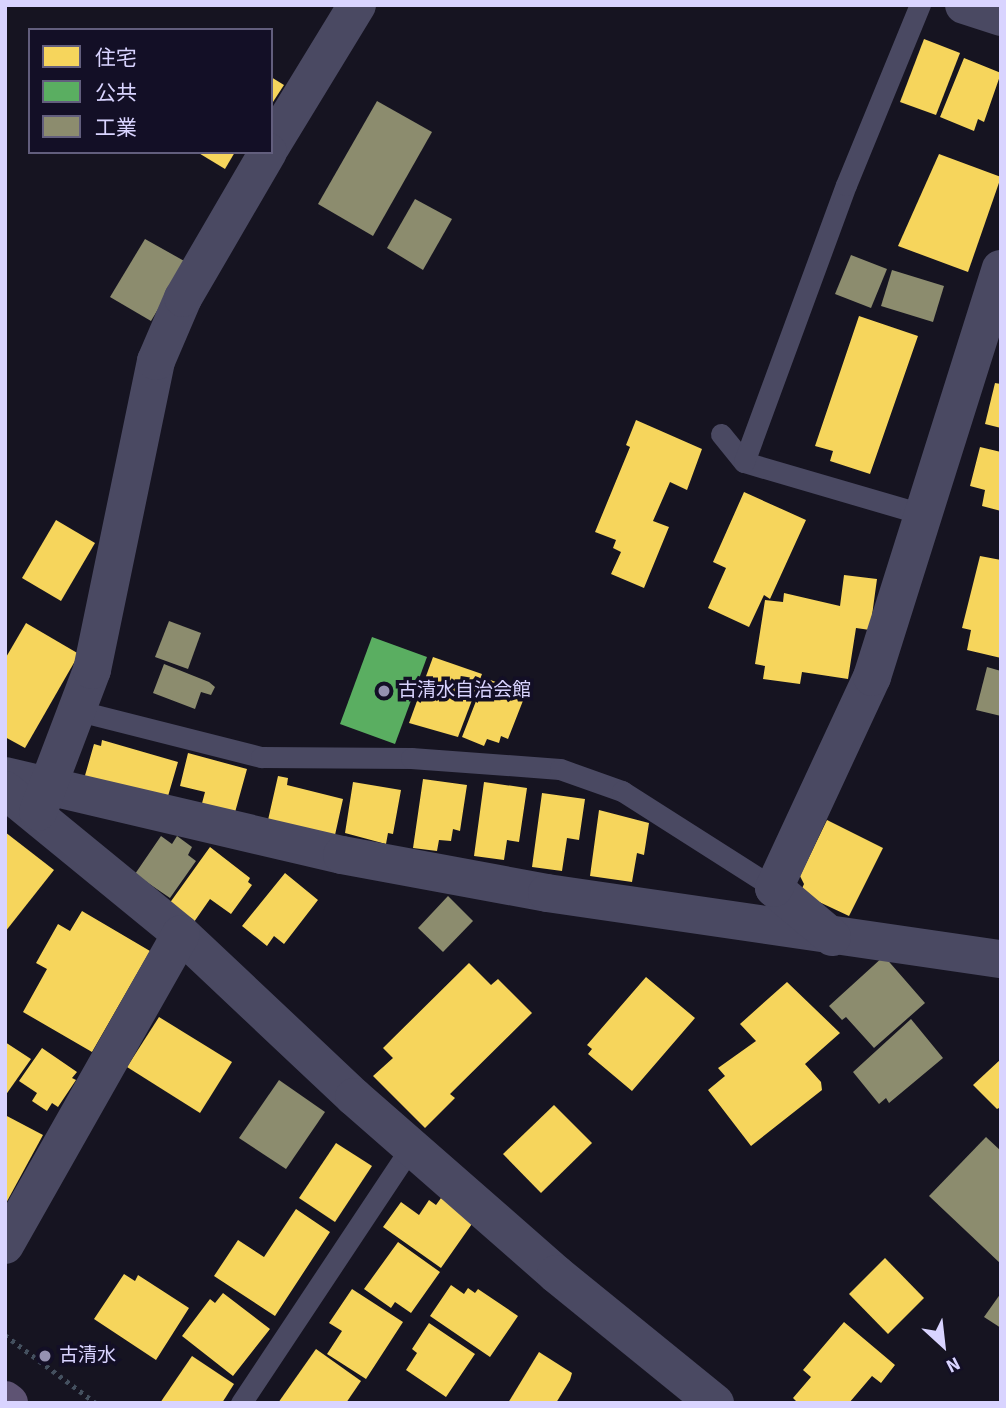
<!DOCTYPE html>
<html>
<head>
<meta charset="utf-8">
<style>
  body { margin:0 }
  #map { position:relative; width:1006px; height:1408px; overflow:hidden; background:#161421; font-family:"Source Sans 3","Noto Sans JP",sans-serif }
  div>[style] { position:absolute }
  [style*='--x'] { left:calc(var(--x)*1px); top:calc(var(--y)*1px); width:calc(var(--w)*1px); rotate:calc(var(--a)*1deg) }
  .homes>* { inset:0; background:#f6d55c }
  .public>* { inset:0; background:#5aae61 }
  .industry>* { inset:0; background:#8c8c6e }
  .path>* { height:4.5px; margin-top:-2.25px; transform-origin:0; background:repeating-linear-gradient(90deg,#44505f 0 3.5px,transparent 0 8.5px) }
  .lane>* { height:21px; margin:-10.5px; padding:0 10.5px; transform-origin:10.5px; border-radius:10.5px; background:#4a4962 }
  .street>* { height:38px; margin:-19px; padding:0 19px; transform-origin:19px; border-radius:19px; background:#4a4962 }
  .primary>* { height:38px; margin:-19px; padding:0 19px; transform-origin:19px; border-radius:19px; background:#5e5373 }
  .dots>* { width:19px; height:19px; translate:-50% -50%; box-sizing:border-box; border:4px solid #130f26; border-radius:50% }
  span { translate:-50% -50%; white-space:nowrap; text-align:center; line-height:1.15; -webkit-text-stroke:7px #130f26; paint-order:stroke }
  .poi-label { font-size:19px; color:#d9d4ff }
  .left { translate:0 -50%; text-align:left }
  .frame { position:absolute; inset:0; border:7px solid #d9d4ff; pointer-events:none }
  .legend { position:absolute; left:28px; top:28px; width:245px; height:126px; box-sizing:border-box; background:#130f26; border:2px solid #625e7d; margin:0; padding:9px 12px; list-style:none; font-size:21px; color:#d9d4ff }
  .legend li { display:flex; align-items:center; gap:14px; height:35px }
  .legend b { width:35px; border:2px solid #625e7d }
  .north { position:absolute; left:908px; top:1310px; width:70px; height:70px; -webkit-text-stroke:5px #130f26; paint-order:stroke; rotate:153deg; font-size:19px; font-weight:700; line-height:28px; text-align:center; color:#d9d4ff }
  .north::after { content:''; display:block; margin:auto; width:24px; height:32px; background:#d9d4ff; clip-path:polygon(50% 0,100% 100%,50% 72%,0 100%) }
</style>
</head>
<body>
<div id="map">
  <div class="homes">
    <i style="clip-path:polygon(924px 39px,960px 53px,936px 115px,900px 102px)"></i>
    <i style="clip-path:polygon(964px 58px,1001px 73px,984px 122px,978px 119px,974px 131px,940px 117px)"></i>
    <i style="clip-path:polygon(271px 77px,284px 85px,271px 105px)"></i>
    <i style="clip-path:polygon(197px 152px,235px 152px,225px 169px)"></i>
    <i style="clip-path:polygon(939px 154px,1001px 177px,968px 272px,898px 246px)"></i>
    <i style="clip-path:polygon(859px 316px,918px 336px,870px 474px,830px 461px,833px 451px,815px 446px)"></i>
    <i style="clip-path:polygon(995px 383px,1001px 384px,1001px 428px,985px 424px)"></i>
    <i style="clip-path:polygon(636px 420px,702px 449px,687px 490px,670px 482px,653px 521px,669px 527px,644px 588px,611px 574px,621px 552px,613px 548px,616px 540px,595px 532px,630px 447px,626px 445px)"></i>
    <i style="clip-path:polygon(980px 447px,1001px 452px,1001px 511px,982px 506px,985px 490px,970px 486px)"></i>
    <i style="clip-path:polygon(744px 492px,806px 520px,770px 599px,764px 595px,749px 627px,708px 608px,726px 568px,713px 562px)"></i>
    <i style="clip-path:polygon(56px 520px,95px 543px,61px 601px,22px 578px)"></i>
    <i style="clip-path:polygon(980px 556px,1001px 560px,1001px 658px,967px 650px,971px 630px,962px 628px)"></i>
    <i style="clip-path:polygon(844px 575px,877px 579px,870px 630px,856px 628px,848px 679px,802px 672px,800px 684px,763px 679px,765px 666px,755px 664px,765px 600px,783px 602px,784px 593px,840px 606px)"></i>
    <i style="clip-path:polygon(26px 623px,79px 654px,25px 748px,5px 737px,5px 659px)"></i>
    <i style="clip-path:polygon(433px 657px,482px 674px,458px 737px,409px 723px)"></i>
    <i style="clip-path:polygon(485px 678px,526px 693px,508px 739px,501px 736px,499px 743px,487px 739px,484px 746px,462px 737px)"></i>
    <i style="clip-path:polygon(102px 740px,178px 762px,166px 803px,84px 779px,94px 744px,101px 746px)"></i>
    <i style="clip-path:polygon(188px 753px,247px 769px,234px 816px,201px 807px,205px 792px,180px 786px)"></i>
    <i style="clip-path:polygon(278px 776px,288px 778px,287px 785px,343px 799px,335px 835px,268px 820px)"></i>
    <i style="clip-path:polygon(423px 779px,467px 785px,460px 831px,453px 829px,451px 841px,439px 840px,437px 851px,413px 848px)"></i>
    <i style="clip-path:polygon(353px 782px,401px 790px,393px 834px,388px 833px,386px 844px,345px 833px)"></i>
    <i style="clip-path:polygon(484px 782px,527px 788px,519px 842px,507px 840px,504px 860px,474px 856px)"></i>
    <i style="clip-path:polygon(542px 793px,585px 799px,579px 840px,567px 838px,562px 871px,532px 867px)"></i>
    <i style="clip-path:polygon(599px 810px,649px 823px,644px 855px,637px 853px,632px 882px,590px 876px)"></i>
    <i style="clip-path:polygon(827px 820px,883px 848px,849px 916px,800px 893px,804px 884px,800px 876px)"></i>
    <i style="clip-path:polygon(5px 832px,54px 870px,5px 932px)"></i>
    <i style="clip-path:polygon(210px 847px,250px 878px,248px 882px,252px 885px,231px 914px,210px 899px,194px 922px,169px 904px)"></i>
    <i style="clip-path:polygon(285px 873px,318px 900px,284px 944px,274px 936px,267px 946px,242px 926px)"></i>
    <i style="clip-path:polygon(82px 911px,150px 951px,92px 1052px,23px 1012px,47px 969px,36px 963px,58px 924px,70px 931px)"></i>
    <i style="clip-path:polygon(469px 963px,491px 985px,498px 979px,532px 1013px,450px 1094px,455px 1098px,425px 1128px,373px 1076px,393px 1058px,383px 1048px)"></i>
    <i style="clip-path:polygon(646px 977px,695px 1018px,632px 1091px,588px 1054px,592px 1049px,587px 1045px)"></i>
    <i style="clip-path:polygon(787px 982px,840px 1033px,805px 1064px,821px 1082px,822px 1090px,751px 1146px,708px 1090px,725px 1076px,718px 1068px,756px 1041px,740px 1024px)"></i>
    <i style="clip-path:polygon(159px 1017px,232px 1062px,200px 1113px,127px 1067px)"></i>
    <i style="clip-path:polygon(5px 1042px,31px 1059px,5px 1096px)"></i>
    <i style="clip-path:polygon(42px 1048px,77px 1072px,72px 1078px,76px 1080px,58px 1107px,52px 1103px,47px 1111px,32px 1101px,37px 1093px,19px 1081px)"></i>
    <i style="clip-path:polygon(1001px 1059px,1001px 1107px,997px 1109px,973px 1085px)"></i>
    <i style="clip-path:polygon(554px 1105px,592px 1143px,541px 1193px,503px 1154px)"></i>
    <i style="clip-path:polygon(5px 1115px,43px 1135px,5px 1205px)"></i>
    <i style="clip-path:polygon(336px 1143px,372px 1166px,335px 1222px,299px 1198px)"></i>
    <i style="clip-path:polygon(441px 1198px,474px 1221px,441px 1268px,383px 1227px,401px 1202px,419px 1215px,429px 1200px,436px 1205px)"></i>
    <i style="clip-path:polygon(296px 1209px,330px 1232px,275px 1316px,214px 1276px,238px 1240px,264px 1257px)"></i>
    <i style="clip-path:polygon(398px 1242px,440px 1272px,411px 1313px,395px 1302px,391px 1308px,364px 1289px)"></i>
    <i style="clip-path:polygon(885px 1258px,924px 1298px,888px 1334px,849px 1294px)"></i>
    <i style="clip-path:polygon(124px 1274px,135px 1281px,138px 1275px,189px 1308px,156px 1360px,94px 1319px)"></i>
    <i style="clip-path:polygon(451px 1285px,464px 1294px,468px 1288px,475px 1293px,478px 1289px,518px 1316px,490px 1357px,430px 1316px)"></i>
    <i style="clip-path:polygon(352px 1289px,403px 1322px,366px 1379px,327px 1354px,342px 1331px,329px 1323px)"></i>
    <i style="clip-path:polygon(223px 1293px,270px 1329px,233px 1376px,182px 1336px,210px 1299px,215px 1303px)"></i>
    <i style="clip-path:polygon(844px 1322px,895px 1365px,881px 1383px,872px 1376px,849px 1403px,798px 1403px,793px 1398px,811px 1377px,803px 1370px)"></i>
    <i style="clip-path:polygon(429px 1323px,475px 1354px,446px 1397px,406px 1370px,417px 1353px,412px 1349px)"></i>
    <i style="clip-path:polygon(316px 1349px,361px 1381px,346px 1403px,278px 1403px)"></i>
    <i style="clip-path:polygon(539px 1352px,572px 1373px,570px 1380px,556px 1403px,508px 1403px)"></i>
    <i style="clip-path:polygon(192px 1356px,234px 1384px,222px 1403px,160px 1403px)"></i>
  </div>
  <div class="public">
    <i style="clip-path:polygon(372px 637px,427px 657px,395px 744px,340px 724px)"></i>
  </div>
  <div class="industry">
    <i style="clip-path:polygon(377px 101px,432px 132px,373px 236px,318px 204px)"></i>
    <i style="clip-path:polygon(415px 199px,452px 219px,423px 270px,387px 248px)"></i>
    <i style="clip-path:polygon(145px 239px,186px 262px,151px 321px,110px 297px)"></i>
    <i style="clip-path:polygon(851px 255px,887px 269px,871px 308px,835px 294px)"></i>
    <i style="clip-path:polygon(892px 270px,944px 286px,933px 322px,881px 306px)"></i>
    <i style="clip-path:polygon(169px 621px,201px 633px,188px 669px,155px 657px)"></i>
    <i style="clip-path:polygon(164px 664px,209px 682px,215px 687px,211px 695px,201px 692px,195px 709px,153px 693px)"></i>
    <i style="clip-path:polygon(987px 667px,1001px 671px,1001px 716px,976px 710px)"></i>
    <i style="clip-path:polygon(161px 836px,172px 844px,177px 836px,192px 847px,188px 855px,196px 861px,170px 898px,135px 874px)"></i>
    <i style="clip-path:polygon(448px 896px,473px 921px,443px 952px,418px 928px)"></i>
    <i style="clip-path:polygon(884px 956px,925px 1003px,874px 1048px,846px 1017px,842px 1020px,829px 1006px)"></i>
    <i style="clip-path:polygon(911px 1019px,943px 1058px,889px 1103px,886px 1098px,879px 1104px,853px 1072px)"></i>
    <i style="clip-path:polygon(279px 1080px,325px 1112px,286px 1169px,239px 1138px)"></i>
    <i style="clip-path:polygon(986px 1137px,1001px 1151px,1001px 1264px,929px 1196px)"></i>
    <i style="clip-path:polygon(1001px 1293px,1001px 1328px,984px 1317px)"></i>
  </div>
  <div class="path">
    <i style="--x:5;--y:1335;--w:114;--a:36.8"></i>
  </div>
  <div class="lane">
    <i style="--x:721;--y:434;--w:36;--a:51"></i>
    <i style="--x:744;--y:462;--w:185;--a:16.3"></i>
    <i style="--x:744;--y:462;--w:295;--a:-69.8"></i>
    <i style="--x:846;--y:185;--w:195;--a:-67.7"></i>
    <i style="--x:79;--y:711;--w:188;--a:14.2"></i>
    <i style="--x:261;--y:757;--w:150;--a:0.4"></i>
    <i style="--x:411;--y:758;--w:149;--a:4.2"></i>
    <i style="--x:560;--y:769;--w:66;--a:19.5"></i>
    <i style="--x:622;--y:791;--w:180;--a:32.5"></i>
    <i style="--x:241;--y:1403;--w:307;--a:-56.4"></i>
  </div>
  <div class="street">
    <i style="--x:964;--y:5;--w:39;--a:18"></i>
    <i style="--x:271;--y:146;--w:165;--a:-58.6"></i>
    <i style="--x:5;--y:776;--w:346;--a:13.2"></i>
    <i style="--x:342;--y:855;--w:208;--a:10.5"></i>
    <i style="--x:547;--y:893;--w:459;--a:8.3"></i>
    <i style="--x:5;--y:790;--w:227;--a:39.3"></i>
    <i style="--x:181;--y:934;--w:238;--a:43.3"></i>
    <i style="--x:354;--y:1097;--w:269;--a:41.2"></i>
    <i style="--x:556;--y:1274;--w:205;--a:39.1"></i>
    <i style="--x:38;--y:812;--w:152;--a:-69.2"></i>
    <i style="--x:92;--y:670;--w:316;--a:-78.3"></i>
    <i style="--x:156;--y:361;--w:69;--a:-66.8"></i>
    <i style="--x:183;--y:298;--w:169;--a:-59.8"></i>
    <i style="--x:832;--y:937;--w:76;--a:-139.8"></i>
    <i style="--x:774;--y:888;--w:233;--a:-65.1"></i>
    <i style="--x:872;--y:677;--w:428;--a:-72.5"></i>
    <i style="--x:5;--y:1245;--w:357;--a:-60.5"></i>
  </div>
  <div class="primary">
    <i style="--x:5;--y:1400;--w:5;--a:37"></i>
  </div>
  <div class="dots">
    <i style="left:384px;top:691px;background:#9591b1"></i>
    <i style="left:45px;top:1356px;background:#9591b1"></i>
  </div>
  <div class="poi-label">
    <span class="left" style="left:398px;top:691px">古清水自治会館</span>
    <span class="left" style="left:59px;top:1356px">古清水</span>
  </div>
  <div class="frame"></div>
  <ul class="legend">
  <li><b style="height:19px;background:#f6d55c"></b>住宅</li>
  <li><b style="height:19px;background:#5aae61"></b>公共</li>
  <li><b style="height:19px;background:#8c8c6e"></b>工業</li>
  </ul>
  <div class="north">N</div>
</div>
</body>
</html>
